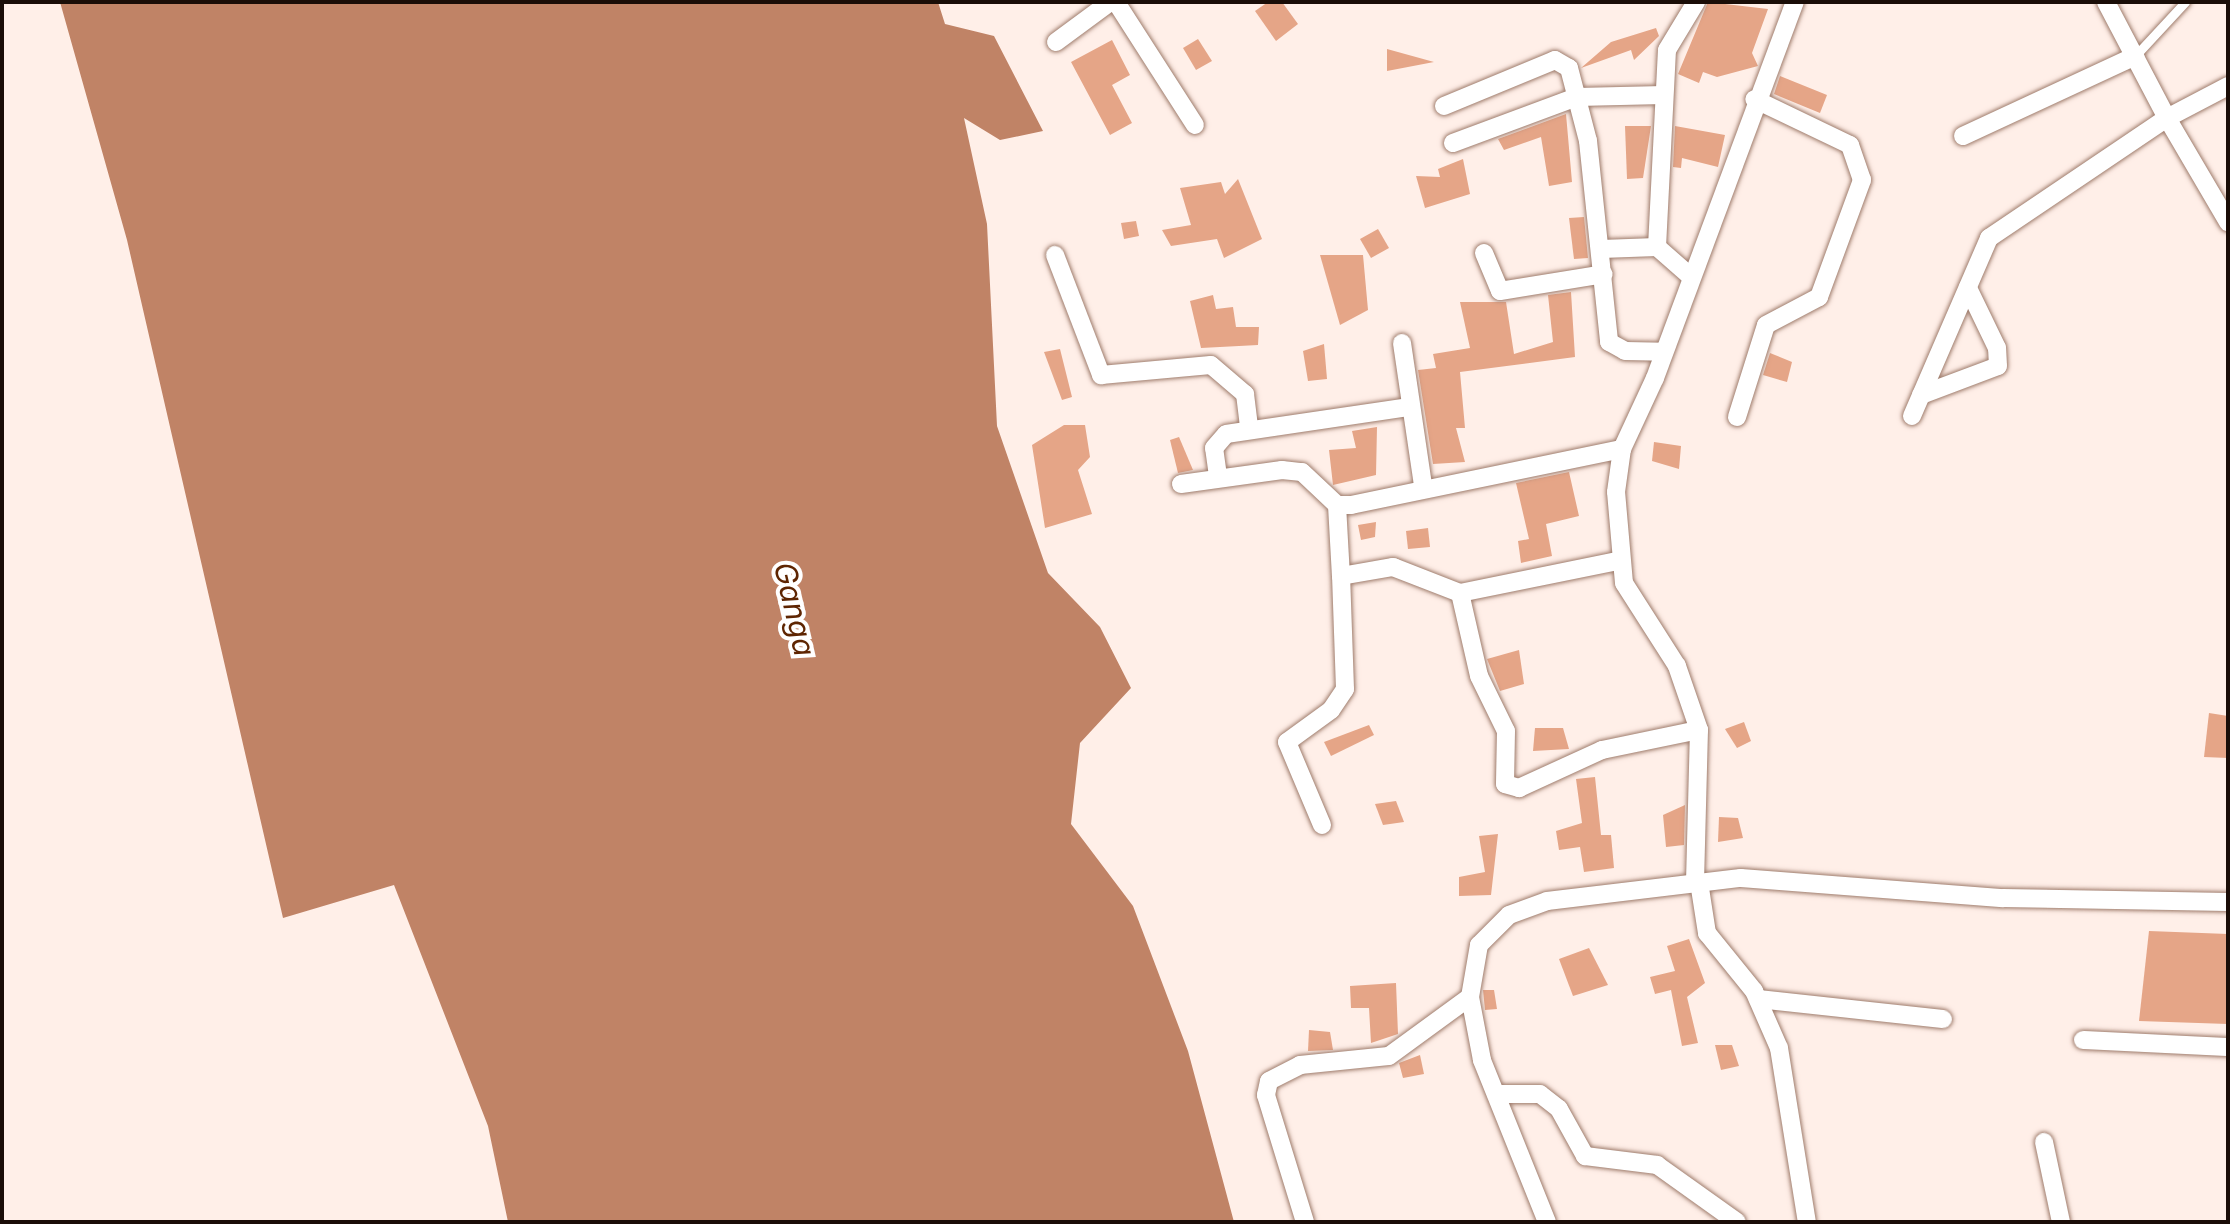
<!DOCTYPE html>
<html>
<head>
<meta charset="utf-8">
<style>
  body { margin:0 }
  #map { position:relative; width:2230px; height:1224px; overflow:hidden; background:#ffefe8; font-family:Inter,sans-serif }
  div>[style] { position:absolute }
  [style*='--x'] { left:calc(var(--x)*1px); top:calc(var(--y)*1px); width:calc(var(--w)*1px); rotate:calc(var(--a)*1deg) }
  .water>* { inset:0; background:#c08366 }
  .building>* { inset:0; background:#e5a587 }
  .roads { filter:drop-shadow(0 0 2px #9f7c6c) drop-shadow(0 0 2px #9f7c6c) }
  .service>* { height:9px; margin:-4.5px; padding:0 4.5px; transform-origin:4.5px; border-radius:4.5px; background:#fff }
  .minor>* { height:18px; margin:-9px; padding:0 9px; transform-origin:9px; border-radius:9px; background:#fff }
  span { translate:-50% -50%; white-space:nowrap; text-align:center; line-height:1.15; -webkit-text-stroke:8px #fff; paint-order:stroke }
  .water-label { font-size:30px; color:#5e2502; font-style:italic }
  .frame { position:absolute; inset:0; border:4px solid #1a0d07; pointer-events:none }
</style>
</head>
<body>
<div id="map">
  <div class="water">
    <i style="clip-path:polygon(60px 2px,938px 2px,945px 24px,994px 36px,1043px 131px,1000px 140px,964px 118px,987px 224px,997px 426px,1048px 573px,1100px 627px,1131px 688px,1080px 743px,1071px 824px,1133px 906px,1188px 1051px,1234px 1222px,508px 1222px,488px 1126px,394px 885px,283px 918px,127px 240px)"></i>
  </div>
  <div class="building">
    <i style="clip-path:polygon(1268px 2px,1282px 2px,1298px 24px,1276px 41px,1255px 11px)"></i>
    <i style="clip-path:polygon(1708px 2px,1768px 9px,1752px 53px,1758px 66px,1717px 77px,1703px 72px,1699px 83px,1678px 74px)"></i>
    <i style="clip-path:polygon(1656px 28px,1659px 36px,1634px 60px,1631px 50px,1581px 68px,1611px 42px)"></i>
    <i style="clip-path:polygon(1198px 39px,1212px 61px,1196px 70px,1183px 48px)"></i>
    <i style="clip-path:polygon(1112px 40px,1130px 75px,1112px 85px,1132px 123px,1110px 135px,1071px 62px)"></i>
    <i style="clip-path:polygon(1387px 49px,1434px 62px,1387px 71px)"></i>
    <i style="clip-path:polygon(1780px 76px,1827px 95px,1820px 113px,1774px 94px)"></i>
    <i style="clip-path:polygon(1566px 114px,1572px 182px,1549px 186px,1541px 137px,1504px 150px,1498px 139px)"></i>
    <i style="clip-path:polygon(1625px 126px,1651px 126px,1643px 178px,1627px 179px)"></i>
    <i style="clip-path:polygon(1675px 126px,1725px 135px,1718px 167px,1682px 158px,1681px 168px,1673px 167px)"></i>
    <i style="clip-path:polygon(1463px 159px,1470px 194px,1425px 208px,1416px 176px,1440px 177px,1438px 169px)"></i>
    <i style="clip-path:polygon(1238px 179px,1262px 239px,1224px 258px,1217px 239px,1171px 246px,1162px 230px,1191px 225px,1180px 188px,1221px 182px,1225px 194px)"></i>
    <i style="clip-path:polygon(1584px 217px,1588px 258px,1574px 259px,1569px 218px)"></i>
    <i style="clip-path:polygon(1136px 221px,1139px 236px,1124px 239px,1121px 223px)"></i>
    <i style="clip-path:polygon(1378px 229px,1389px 248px,1371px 258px,1360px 239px)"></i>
    <i style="clip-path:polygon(1320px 255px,1363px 255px,1368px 310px,1340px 325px)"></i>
    <i style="clip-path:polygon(1571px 292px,1575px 357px,1460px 372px,1465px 428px,1456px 428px,1465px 462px,1433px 464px,1418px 370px,1436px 368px,1433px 354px,1470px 348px,1460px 302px,1506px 302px,1514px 354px,1553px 342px,1548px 295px)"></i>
    <i style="clip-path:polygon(1213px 295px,1216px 309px,1233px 307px,1236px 327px,1259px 327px,1258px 345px,1201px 348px,1190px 301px)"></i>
    <i style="clip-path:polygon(1324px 344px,1327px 379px,1308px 381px,1303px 351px)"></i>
    <i style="clip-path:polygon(1060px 349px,1072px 397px,1062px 400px,1044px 352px)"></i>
    <i style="clip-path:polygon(1770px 353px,1792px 362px,1787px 382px,1763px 375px)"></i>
    <i style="clip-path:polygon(1064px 425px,1085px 425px,1090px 457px,1078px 470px,1092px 514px,1045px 528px,1032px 445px)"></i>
    <i style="clip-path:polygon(1377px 427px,1376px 475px,1333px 485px,1329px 450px,1356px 448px,1352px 431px)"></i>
    <i style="clip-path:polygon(1179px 437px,1193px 470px,1178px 473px,1170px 440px)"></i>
    <i style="clip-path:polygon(1654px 442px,1681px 446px,1679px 469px,1652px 461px)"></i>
    <i style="clip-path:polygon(1569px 472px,1579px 516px,1546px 524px,1552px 556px,1521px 563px,1518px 541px,1529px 539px,1516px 483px)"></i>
    <i style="clip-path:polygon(1376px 522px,1375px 537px,1361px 540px,1358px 525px)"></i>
    <i style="clip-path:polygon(1428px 528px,1430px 547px,1408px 549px,1406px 531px)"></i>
    <i style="clip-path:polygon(1519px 650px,1524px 684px,1500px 691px,1487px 659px)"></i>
    <i style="clip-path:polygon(2209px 713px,2228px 716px,2228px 758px,2204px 757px)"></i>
    <i style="clip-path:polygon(1744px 722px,1751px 741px,1737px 748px,1725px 729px)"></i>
    <i style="clip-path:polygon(1369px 725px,1374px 735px,1331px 756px,1324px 742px)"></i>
    <i style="clip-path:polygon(1535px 728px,1563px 728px,1569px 749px,1533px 751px)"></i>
    <i style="clip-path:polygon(1595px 777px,1601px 835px,1611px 835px,1614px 868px,1584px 872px,1580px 847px,1559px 850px,1556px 831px,1582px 823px,1576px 779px)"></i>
    <i style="clip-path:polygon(1396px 801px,1404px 822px,1383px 825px,1375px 804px)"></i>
    <i style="clip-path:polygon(1685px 805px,1684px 845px,1666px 847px,1663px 815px)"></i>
    <i style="clip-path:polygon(1719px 817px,1738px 818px,1743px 838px,1718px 842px)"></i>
    <i style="clip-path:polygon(1498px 834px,1491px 895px,1459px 896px,1459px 877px,1485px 872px,1479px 836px)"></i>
    <i style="clip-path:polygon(2149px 931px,2228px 934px,2228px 1024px,2139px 1021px)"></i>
    <i style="clip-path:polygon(1689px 939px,1705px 983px,1687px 997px,1698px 1043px,1682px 1046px,1671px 990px,1655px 994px,1650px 977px,1675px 971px,1667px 946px)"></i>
    <i style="clip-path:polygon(1589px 948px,1608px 985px,1573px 996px,1559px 959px)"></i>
    <i style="clip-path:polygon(1396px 983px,1398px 1034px,1371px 1043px,1369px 1008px,1351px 1008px,1350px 986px)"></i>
    <i style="clip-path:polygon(1483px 990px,1494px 990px,1497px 1009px,1485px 1010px)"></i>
    <i style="clip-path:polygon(1309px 1030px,1330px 1032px,1333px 1050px,1308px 1051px)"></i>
    <i style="clip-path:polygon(1715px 1045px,1732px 1045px,1739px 1066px,1721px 1070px)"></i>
    <i style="clip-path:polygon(1420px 1055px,1424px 1074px,1403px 1078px,1399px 1063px)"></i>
  </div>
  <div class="roads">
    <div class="service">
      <i style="--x:2135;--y:56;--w:74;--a:-47.2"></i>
    </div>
    <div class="minor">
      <i style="--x:1116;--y:2;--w:146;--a:57.3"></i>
      <i style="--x:2106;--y:2;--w:131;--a:62.3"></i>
      <i style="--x:2167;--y:118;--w:69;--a:-27.7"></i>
      <i style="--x:1056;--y:42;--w:67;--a:-36.5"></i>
      <i style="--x:1444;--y:106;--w:120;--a:-22.5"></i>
      <i style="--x:1555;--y:60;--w:16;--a:30"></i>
      <i style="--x:1569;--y:68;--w:75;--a:75.4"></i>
      <i style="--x:1588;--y:141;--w:202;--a:84"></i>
      <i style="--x:1609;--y:342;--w:18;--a:29"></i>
      <i style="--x:1625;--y:351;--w:39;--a:1"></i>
      <i style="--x:1963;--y:136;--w:190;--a:-24.9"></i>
      <i style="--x:1453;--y:143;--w:132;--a:-20.4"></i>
      <i style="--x:1577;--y:97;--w:87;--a:-1.3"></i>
      <i style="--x:1657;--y:247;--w:197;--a:-87.1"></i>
      <i style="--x:1667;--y:50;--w:56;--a:-58.9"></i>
      <i style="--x:1601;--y:249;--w:56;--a:-2"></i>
      <i style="--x:1657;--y:247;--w:44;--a:41.3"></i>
      <i style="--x:1484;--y:253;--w:41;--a:67.2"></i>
      <i style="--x:1500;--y:291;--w:105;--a:-9.3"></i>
      <i style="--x:1055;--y:255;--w:129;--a:69"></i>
      <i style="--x:1101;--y:375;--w:110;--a:-5.2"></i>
      <i style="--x:1211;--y:365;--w:45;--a:40.5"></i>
      <i style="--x:1245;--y:394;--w:35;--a:83"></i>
      <i style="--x:1402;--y:343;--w:145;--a:81.6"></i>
      <i style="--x:1921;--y:395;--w:82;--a:-20.6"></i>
      <i style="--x:1998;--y:366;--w:18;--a:-93"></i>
      <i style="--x:1997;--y:348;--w:67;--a:-115.8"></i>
      <i style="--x:1912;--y:416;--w:194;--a:-66.6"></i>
      <i style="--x:1989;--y:238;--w:215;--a:-34"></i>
      <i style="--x:2167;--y:118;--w:121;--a:59.6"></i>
      <i style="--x:1737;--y:417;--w:96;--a:-72.5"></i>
      <i style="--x:1766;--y:325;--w:60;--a:-27.8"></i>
      <i style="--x:1819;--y:297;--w:125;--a:-69.8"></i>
      <i style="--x:1862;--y:180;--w:37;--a:-109"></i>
      <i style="--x:1850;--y:145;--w:106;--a:-154.4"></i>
      <i style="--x:1218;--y:476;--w:28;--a:-98"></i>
      <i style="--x:1214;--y:448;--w:18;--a:-49"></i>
      <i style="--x:1226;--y:434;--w:184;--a:-8.4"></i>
      <i style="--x:1181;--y:484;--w:102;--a:-7.9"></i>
      <i style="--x:1282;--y:470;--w:20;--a:6"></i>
      <i style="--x:1302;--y:472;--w:48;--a:43.3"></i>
      <i style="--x:1337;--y:505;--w:14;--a:0"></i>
      <i style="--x:1351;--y:505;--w:277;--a:-11.7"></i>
      <i style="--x:1337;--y:505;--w:71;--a:86.8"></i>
      <i style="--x:1341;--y:576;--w:53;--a:-9.8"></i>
      <i style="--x:1393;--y:567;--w:72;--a:21.2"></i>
      <i style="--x:1460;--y:593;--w:160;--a:-11.5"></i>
      <i style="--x:1460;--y:593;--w:85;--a:77.1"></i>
      <i style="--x:1479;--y:676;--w:61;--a:63.9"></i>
      <i style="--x:1506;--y:731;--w:53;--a:91.1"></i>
      <i style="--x:1505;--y:784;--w:15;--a:16"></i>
      <i style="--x:1519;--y:788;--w:91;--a:-24.6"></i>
      <i style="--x:1602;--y:750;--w:99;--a:-11.7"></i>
      <i style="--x:1322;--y:825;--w:90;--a:-112.9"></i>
      <i style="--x:1287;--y:742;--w:54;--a:-36"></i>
      <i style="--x:1331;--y:710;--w:25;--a:-56"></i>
      <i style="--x:1345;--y:689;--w:113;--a:-92"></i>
      <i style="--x:1695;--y:882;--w:152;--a:-88.5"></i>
      <i style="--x:1699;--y:730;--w:68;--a:-109"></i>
      <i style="--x:1677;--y:666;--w:98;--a:-122.6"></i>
      <i style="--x:1624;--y:583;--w:91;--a:-95"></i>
      <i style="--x:1616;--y:492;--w:43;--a:-82.1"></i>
      <i style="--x:1622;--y:449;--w:78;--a:-65.1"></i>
      <i style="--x:1655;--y:378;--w:401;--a:-69.6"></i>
      <i style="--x:1699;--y:882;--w:52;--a:81.1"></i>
      <i style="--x:1707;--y:933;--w:75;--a:51"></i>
      <i style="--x:1754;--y:991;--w:62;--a:66.3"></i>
      <i style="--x:1779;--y:1048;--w:176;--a:80.9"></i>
      <i style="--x:1758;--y:999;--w:186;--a:6.2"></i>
      <i style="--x:2083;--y:1040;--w:145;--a:2.8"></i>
      <i style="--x:1496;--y:1094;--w:44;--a:0"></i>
      <i style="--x:1540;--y:1094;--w:24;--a:38"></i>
      <i style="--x:1559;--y:1109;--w:54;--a:61"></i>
      <i style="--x:1585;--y:1156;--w:73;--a:7.1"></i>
      <i style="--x:1657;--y:1165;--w:98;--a:35.5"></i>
      <i style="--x:2044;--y:1142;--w:82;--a:78"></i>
      <i style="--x:1305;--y:1222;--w:133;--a:-107.1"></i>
      <i style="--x:1266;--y:1095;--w:14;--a:-78"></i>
      <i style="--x:1269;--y:1081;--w:35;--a:-27"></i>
      <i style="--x:1300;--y:1065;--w:89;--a:-5.8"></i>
      <i style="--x:1389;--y:1056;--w:100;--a:-36.1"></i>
      <i style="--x:1547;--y:1222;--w:175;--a:-111.9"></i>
      <i style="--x:1482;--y:1060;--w:64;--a:-100.8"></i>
      <i style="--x:1470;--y:997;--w:53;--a:-80.2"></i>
      <i style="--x:1479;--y:945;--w:42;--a:-45"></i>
      <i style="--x:1509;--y:915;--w:40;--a:-20.2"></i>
      <i style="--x:1547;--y:901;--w:195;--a:-6.8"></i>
      <i style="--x:1741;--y:878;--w:263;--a:4.4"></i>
      <i style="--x:2003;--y:898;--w:225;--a:1"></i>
    </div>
  </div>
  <div class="water-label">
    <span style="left:795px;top:609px;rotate:77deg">Ganga</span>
  </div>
  <div class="frame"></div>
</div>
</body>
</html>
